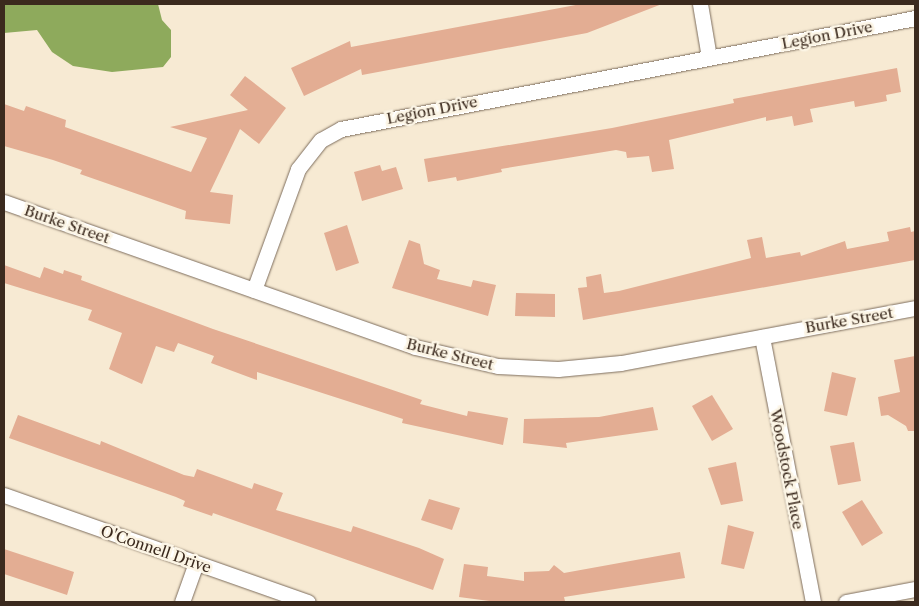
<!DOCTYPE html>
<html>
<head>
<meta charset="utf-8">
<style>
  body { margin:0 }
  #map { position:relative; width:919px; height:606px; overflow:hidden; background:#f7ead3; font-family:"Libre Caslon Text",serif }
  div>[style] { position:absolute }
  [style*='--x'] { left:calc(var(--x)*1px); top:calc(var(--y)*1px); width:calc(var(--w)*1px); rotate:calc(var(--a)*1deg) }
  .forest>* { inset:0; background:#8eaa5c }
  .building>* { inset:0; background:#e3ad93 }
  .roads { filter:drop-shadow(0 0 1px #7d6d5d) drop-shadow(0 0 1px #7d6d5d) }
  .street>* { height:15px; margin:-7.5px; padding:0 7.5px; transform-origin:7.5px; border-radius:7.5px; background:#fff }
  span { translate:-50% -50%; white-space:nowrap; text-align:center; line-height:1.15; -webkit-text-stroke:5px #fcf5e5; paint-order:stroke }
  .street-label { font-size:15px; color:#3b2a1e }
  .frame { position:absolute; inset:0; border:5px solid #3b2a1e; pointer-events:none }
</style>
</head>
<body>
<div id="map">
  <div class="forest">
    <i style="clip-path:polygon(4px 4px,158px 4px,162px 20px,171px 30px,171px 57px,163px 67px,112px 72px,73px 66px,52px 52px,37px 30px,4px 33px)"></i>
  </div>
  <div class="building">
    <i style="clip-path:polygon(581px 4px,662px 4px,587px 33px,362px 75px,361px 69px,304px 96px,291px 68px,350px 41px,351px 47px)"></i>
    <i style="clip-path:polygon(897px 68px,901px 92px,886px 95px,887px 101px,855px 107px,854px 101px,810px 109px,813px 122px,794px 126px,792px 116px,766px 121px,766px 117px,669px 140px,674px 169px,652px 172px,649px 156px,627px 158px,626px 152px,616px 150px,501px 169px,502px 172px,457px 181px,456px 177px,428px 182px,424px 159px,612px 128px,734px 103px,733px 99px)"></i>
    <i style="clip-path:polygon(245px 76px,286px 108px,259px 144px,240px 129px,210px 192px,233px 195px,230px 224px,185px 219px,186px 211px,80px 174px,82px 170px,53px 160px,4px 146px,4px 104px,24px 111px,26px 106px,66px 120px,65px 127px,191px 172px,207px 138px,170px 127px,248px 110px,230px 95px)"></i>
    <i style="clip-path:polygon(380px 165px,382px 171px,396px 167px,403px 189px,362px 201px,354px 172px)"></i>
    <i style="clip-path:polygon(347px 225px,359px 263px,336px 271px,324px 233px)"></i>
    <i style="clip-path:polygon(910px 227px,911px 232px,915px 231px,915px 260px,583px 320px,578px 288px,587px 287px,586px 277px,601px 274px,604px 293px,619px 291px,751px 258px,747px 240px,762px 237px,766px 258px,800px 252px,801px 256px,845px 241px,847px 249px,889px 241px,887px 232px)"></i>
    <i style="clip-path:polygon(409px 240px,420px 244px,424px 264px,440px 270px,437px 279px,471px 287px,473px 280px,496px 285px,488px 316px,392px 288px)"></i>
    <i style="clip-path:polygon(4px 265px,40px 278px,44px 267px,63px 274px,64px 270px,82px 276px,81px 280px,213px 329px,422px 400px,420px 404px,467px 416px,468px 411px,508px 418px,503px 445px,402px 423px,403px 419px,257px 372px,257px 380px,211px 363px,214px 356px,178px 343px,174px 352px,156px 346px,142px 384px,109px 369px,122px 333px,88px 320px,92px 310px,4px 283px)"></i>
    <i style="clip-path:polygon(516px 293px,555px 294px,555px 317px,515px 316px)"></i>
    <i style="clip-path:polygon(915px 356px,915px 431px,908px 431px,906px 426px,888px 415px,881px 416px,878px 397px,900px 392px,894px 360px)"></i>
    <i style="clip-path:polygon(832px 372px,856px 378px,847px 416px,824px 411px)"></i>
    <i style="clip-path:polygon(712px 395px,733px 429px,712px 441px,692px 406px)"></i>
    <i style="clip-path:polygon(653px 407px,658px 430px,566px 443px,567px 448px,523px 443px,524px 419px,599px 417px)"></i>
    <i style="clip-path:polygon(18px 415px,100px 445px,101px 441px,184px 475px,194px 477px,197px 469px,252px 489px,254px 483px,283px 493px,276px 510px,351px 532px,353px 526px,419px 548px,444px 559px,433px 590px,213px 513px,212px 516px,183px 506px,185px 501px,176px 497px,9px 438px)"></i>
    <i style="clip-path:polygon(854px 442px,861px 481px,838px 485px,830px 446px)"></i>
    <i style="clip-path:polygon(736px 462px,743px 501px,721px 505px,708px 468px)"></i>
    <i style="clip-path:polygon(429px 499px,460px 508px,452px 530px,421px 520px)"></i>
    <i style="clip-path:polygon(862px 500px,883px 533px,862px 546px,842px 512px)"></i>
    <i style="clip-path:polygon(728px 525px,754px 532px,744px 569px,721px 564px)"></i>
    <i style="clip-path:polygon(4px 549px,74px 572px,67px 595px,4px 574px)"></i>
    <i style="clip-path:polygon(680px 552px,685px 578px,564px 597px,565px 601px,497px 602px,459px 597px,464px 564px,488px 567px,487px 576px,524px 581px,524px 572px,549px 571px,554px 565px,564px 573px)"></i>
  </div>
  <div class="roads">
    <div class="street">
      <i style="--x:700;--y:4;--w:54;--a:80.4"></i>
      <i style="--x:4;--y:202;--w:436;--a:19.4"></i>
      <i style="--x:415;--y:347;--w:85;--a:12.9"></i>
      <i style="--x:498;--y:366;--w:60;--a:2.9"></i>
      <i style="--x:558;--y:369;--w:63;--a:-5.4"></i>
      <i style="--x:621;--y:363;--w:299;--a:-10.6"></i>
      <i style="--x:254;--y:290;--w:129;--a:-70"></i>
      <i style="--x:298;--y:169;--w:37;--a:-52"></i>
      <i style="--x:321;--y:140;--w:23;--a:-29"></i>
      <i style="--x:341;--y:129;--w:585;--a:-10.94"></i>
      <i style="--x:762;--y:337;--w:270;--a:79.1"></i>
      <i style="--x:4;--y:495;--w:322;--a:19.4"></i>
      <i style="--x:182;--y:602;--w:41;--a:-70.3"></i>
      <i style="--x:846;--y:602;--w:70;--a:-10.7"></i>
    </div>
  </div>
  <div class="street-label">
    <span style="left:827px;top:35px;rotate:-11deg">Legion Drive</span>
    <span style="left:432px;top:110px;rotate:-11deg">Legion Drive</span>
    <span style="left:67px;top:224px;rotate:19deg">Burke Street</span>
    <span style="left:849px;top:320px;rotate:-10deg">Burke Street</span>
    <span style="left:450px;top:354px;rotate:14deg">Burke Street</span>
    <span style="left:787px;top:469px;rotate:79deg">Woodstock Place</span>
    <span style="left:156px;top:549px;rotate:19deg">O'Connell Drive</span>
  </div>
  <div class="frame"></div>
</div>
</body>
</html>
